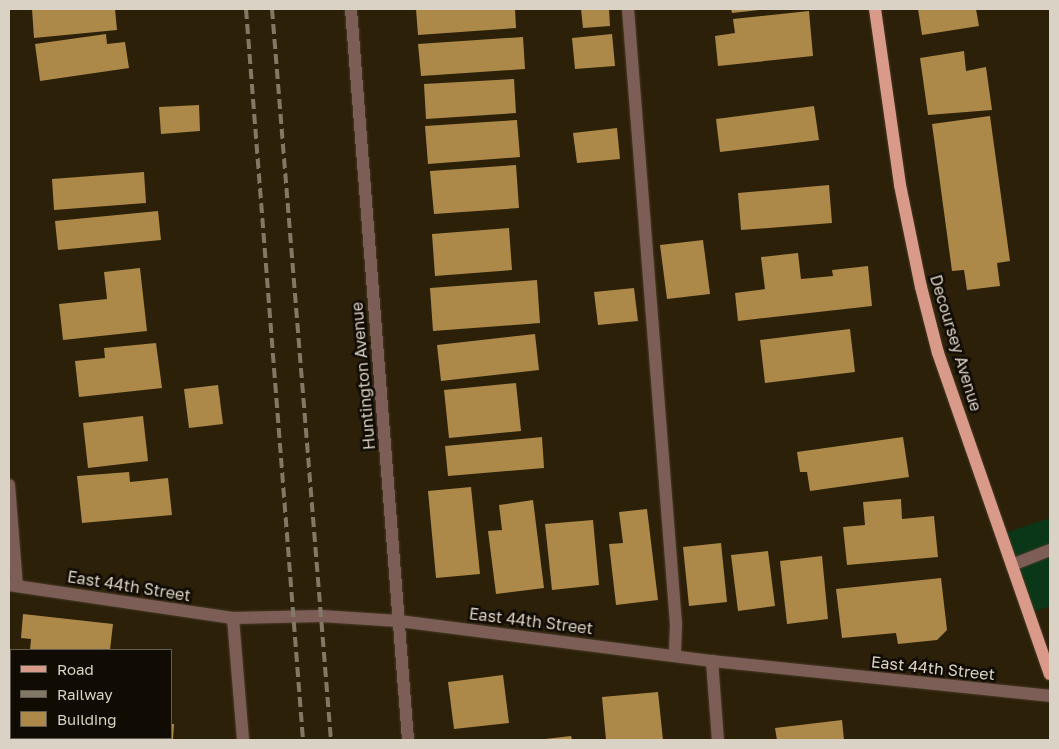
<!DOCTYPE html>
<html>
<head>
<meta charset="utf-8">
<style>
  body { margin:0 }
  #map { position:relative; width:1059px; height:749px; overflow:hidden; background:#2c2009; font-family:"Golos Text",sans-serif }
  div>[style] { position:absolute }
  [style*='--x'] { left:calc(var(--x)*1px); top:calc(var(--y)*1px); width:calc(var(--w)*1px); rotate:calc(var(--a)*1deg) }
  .green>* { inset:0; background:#0a3717 }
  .building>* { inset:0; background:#ac8948 }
  .roads { filter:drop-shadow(0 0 1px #483c27) drop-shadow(0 0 1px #483c27) }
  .minor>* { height:12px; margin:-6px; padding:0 6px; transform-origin:6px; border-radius:6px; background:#7d5e57 }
  .major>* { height:12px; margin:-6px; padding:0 6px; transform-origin:6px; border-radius:6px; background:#d99a8a }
  .rail>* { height:4px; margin-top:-2px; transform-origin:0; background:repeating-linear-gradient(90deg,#827865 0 10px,transparent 0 15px) }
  span { translate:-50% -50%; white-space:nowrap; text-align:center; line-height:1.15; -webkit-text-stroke:5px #100b03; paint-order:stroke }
  .street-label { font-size:16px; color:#dad2c4 }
  .frame { position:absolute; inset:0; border:10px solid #dad2c4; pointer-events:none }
  .legend { position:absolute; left:10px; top:649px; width:162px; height:90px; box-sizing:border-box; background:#100b03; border:1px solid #615b50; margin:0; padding:6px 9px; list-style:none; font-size:15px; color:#dad2c4 }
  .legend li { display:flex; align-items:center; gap:10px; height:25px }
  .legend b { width:25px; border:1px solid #615b50 }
</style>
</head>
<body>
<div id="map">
  <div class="green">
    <i style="clip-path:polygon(1050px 518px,1050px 606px,1029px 613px,1002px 534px)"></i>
  </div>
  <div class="building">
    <i style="clip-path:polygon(32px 9px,115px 9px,117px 30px,34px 38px)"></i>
    <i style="clip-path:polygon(416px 9px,515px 9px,516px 28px,418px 35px)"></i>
    <i style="clip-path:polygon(581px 9px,609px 9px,610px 26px,583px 28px)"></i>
    <i style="clip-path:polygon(731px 9px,759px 9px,759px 10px,732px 13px)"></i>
    <i style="clip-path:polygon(918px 9px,976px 9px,979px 26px,922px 35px)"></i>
    <i style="clip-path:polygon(809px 11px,813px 56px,718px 66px,715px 36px,735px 33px,733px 19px)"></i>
    <i style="clip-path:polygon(106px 34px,107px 44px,125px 42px,129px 68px,40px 81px,35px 44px)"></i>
    <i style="clip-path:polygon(612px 34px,615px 66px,575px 69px,572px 38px)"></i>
    <i style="clip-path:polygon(523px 37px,525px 69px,421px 76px,418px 44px)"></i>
    <i style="clip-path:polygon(964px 51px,966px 71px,986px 67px,992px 110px,928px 115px,920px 58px)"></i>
    <i style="clip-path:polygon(514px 79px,516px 113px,426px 119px,424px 84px)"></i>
    <i style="clip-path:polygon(199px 105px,200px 131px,161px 134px,159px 107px)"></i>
    <i style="clip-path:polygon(814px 106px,819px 140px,720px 152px,716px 119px)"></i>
    <i style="clip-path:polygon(990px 116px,1010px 261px,997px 263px,1000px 286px,967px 290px,964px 270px,952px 271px,932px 124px)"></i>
    <i style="clip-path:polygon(517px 120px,520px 157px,428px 164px,425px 126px)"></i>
    <i style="clip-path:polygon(617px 128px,620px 159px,577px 163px,573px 133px)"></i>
    <i style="clip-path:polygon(516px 165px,519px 208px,434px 214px,430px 171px)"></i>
    <i style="clip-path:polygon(144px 172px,146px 203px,54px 210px,52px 179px)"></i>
    <i style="clip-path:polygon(829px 185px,832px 223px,741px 230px,738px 193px)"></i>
    <i style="clip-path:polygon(158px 211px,161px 240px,58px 250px,55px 221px)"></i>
    <i style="clip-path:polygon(509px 228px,512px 270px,435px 276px,432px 234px)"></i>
    <i style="clip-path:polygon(703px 240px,710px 294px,667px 299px,660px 245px)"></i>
    <i style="clip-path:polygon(798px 253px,801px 279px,833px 276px,832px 270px,868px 266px,872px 306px,738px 321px,735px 293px,765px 289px,761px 257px)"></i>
    <i style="clip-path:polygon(140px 268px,147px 331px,63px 340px,59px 304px,107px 299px,104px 272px)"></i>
    <i style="clip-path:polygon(537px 280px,540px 323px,433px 331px,430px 288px)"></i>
    <i style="clip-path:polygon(634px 288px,638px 321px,598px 325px,594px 292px)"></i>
    <i style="clip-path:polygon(850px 329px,855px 372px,765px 383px,760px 340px)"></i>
    <i style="clip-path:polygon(535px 334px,539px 370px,441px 381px,437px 345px)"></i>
    <i style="clip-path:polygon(156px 343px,162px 388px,79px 397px,75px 361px,105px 358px,104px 348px)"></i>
    <i style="clip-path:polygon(516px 383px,521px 431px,449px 438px,444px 390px)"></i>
    <i style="clip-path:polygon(218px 385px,223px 424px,189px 428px,184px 389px)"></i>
    <i style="clip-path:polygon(143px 416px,148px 461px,88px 468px,83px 423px)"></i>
    <i style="clip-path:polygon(542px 437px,544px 468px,448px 476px,445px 446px)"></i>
    <i style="clip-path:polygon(903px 437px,909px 477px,810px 491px,807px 472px,800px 472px,797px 452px)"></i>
    <i style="clip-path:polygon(129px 472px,130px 482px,168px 478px,172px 515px,82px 523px,77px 476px)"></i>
    <i style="clip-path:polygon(471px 487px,480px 574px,436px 578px,428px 491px)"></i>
    <i style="clip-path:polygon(901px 499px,902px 519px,934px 516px,938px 557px,847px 565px,843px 527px,865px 525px,863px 502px)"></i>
    <i style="clip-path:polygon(533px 500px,544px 588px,496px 594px,488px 531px,502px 530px,499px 505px)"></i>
    <i style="clip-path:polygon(647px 509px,658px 600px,616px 605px,609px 544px,623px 543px,619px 512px)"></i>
    <i style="clip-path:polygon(593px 520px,599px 585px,552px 590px,545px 524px)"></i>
    <i style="clip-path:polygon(721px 543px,727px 602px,689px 606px,683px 547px)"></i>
    <i style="clip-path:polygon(768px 551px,775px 606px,738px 611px,731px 555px)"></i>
    <i style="clip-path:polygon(822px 556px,828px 619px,787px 624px,780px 561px)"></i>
    <i style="clip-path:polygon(941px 578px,947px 630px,937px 640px,898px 644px,896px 633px,842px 638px,836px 589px)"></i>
    <i style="clip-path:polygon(23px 614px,113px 624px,110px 650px,30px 650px,31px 639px,21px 638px)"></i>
    <i style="clip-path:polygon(503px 675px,509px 723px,454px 729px,448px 682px)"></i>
    <i style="clip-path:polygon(658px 692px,663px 740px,606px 740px,602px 697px)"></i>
    <i style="clip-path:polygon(842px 720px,844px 740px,777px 740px,775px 728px)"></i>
    <i style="clip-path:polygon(171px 724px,174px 724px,173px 740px,93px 740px,171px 738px)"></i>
    <i style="clip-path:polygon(571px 736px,572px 740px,545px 740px,545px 739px)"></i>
  </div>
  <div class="roads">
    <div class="minor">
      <i style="--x:351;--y:9;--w:733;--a:85.54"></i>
      <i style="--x:628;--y:9;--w:617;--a:85.54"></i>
      <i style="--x:676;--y:624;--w:32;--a:92"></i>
      <i style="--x:9;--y:485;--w:101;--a:85.5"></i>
      <i style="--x:1012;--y:565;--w:41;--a:-21.5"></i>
      <i style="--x:9;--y:585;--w:226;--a:8.4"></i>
      <i style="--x:233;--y:618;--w:88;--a:-1.3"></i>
      <i style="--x:321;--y:616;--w:78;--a:3.7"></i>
      <i style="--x:399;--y:621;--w:316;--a:7.3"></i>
      <i style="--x:712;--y:661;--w:340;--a:5.9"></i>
      <i style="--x:233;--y:618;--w:122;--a:85.3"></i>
      <i style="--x:712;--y:661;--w:79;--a:85.7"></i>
    </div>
    <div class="major">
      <i style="--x:875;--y:9;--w:178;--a:81.9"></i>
      <i style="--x:900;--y:185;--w:104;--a:78.4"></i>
      <i style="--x:921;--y:287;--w:68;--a:75.6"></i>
      <i style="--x:938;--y:353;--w:340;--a:70.8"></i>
    </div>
  </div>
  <div class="rail">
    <i style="--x:246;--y:9;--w:733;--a:85.54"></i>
    <i style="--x:272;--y:9;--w:733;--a:85.39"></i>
  </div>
  <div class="street-label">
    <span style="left:956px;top:343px;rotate:73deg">Decoursey Avenue</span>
    <span style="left:363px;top:376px;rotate:-95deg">Huntington Avenue</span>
    <span style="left:129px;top:586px;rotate:9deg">East 44th Street</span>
    <span style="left:531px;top:621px;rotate:7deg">East 44th Street</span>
    <span style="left:933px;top:668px;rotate:6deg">East 44th Street</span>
  </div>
  <div class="frame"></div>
  <ul class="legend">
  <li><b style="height:6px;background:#d99a8a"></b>Road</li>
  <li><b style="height:6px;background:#827865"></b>Railway</li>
  <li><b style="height:14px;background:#ac8948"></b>Building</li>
  </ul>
</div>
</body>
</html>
